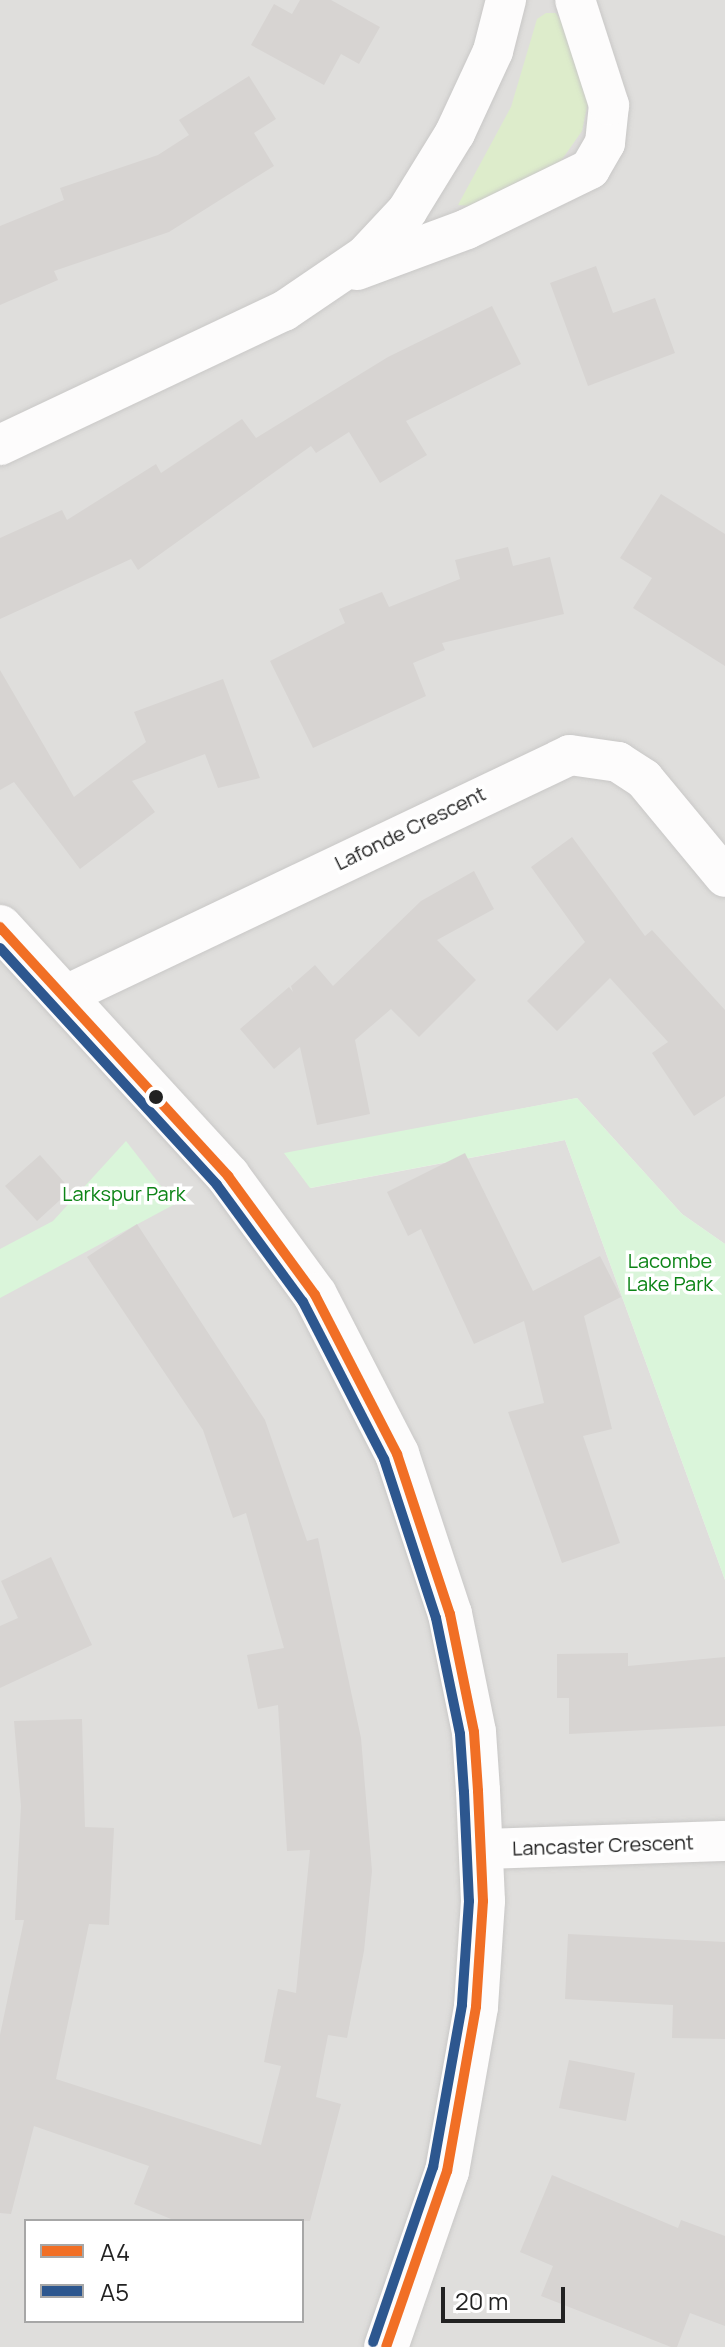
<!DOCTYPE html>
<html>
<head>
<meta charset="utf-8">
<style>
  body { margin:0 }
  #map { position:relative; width:725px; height:2347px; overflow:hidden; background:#f0eeeb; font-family:Manrope,sans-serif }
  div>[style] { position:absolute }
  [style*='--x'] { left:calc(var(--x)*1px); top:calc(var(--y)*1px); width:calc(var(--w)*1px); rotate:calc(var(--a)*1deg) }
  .residential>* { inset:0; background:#dfdedc }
  .grass>* { inset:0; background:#ddeccb }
  .park>* { inset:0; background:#daf5da }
  .building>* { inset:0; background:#d7d4d2 }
  .roads { filter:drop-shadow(0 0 2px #c9c8c7) drop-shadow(0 0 2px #c9c8c7) }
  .minor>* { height:40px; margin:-20px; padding:0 20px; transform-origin:20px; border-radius:20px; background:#fdfcfc }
  .tertiary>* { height:44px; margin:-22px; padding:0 22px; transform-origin:22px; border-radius:22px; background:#fdfcfc }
  .bus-1>* { height:10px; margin:-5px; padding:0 5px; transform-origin:5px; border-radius:5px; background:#f16f25 }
  .bus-2>* { height:10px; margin:-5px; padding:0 5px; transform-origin:5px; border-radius:5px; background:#2d578f }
  .dots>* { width:22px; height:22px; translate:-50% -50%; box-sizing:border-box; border:4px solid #fff; border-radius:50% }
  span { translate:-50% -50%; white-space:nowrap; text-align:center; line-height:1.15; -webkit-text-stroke:7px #fff; paint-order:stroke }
  .street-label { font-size:20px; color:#222 }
  .park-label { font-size:20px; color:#0c8416 }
  .legend { position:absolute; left:24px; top:2219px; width:280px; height:104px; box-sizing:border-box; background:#fff; border:2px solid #a7a7a7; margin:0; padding:10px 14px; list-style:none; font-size:24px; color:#222 }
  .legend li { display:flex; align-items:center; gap:16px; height:40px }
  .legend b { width:40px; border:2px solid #a7a7a7 }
  .scale { position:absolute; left:441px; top:2287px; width:124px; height:36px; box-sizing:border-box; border:4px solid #222; border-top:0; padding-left:10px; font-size:24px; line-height:28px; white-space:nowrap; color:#222; -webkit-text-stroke:6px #fff; paint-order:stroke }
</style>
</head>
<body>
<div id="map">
  <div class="residential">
    <i style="clip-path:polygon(evenodd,0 0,725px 0,725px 1244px,682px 1214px,577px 1098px,285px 1154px,311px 1188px,565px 1140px,725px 1580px,725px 2347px,0 2347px,0 0,26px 2221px,302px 2221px,302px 2321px,26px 2321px,26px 2221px)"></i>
  </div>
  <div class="grass">
    <i style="clip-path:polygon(546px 13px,556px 13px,564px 26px,588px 103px,582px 131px,556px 168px,470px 206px,458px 205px,511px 107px,537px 19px)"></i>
  </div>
  <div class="park">
    <i style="clip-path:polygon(577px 1098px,682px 1214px,725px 1244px,725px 1580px,565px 1140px,310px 1188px,284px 1153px)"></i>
    <i style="clip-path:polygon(126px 1141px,175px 1204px,0 1298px,0 1249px,53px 1221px)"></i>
  </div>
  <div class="building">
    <i style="clip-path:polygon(300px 0,331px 0,380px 27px,359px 64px,341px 54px,324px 85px,251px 45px,274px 4px,292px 14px)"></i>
    <i style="clip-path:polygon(249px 76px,276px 119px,254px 133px,274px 166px,169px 232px,54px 271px,58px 280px,0 305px,0 226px,64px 200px,60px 188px,158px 155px,189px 135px,179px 120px)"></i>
    <i style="clip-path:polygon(596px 266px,613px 313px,655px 298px,675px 353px,588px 386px,550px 283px)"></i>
    <i style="clip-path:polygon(492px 306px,521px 364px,406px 421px,427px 455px,380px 483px,349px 432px,316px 453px,311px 446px,138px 570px,131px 559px,0 619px,0 538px,62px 510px,67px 520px,156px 464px,161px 473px,242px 419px,256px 438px,388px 357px)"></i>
    <i style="clip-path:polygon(661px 494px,725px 534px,725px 666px,633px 608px,652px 578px,620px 558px)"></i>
    <i style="clip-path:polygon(508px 547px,513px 566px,550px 557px,564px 614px,442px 643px,445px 650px,413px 663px,426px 696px,313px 748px,270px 661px,345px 623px,339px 609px,382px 592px,389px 607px,460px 579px,455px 560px)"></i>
    <i style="clip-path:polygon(0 670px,74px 797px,146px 742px,134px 712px,223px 679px,260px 778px,218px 788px,205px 754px,132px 781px,155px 812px,80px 869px,14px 782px,0 790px)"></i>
    <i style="clip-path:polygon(572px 837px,645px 936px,652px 930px,725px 1010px,725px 1096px,694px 1116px,652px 1053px,668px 1042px,610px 978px,557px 1031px,527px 1001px,585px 942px,531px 867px)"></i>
    <i style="clip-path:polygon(474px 871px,494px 909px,437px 940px,476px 980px,419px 1037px,391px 1009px,355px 1040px,370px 1114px,317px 1125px,300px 1047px,274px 1069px,240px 1029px,289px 987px,293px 992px,291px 986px,315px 965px,333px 986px,421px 901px)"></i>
    <i style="clip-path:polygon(465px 1153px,533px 1291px,600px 1256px,621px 1297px,584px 1316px,612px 1429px,583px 1436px,620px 1543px,562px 1563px,508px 1412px,544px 1403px,524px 1321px,474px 1344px,421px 1229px,408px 1236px,387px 1192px)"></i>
    <i style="clip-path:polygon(40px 1155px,71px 1190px,37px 1221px,5px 1186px)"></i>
    <i style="clip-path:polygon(137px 1224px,265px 1420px,307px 1541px,318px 1538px,361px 1738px,372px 1871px,364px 1951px,347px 2038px,328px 2035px,316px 2097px,341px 2104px,310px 2221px,176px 2221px,134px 2204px,149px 2166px,34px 2126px,11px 2214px,0 2213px,0 2035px,24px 1920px,15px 1920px,21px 1806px,14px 1721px,82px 1719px,85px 1827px,114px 1828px,109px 1925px,89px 1924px,56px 2079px,261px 2145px,281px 2066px,264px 2062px,278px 1989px,296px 1993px,310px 1850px,287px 1851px,278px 1705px,258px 1709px,247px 1655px,284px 1648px,246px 1513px,233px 1518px,203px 1430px,87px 1257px)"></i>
    <i style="clip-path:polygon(51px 1557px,92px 1645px,0 1688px,0 1626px,18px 1618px,1px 1581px)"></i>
    <i style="clip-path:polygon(628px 1653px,628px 1666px,725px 1657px,725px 1726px,569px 1734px,569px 1698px,557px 1698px,557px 1654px)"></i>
    <i style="clip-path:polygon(568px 1934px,725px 1942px,725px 2039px,672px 2038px,673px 2005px,565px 1999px)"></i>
    <i style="clip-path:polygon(569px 2060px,635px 2073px,626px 2121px,559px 2108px)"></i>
    <i style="clip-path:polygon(552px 2175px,678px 2228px,681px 2220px,725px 2236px,725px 2326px,690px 2313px,677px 2347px,671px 2347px,541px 2296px,553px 2266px,520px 2252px)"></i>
  </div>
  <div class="roads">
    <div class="minor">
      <i style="--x:357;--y:270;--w:117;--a:-20.4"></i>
      <i style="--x:467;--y:229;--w:137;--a:-26"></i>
      <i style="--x:590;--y:169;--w:30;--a:-60"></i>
      <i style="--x:605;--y:143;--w:38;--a:-84"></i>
      <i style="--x:609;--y:105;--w:110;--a:-107.9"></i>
      <i style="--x:0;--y:445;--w:314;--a:-25.3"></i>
      <i style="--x:284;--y:311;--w:98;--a:-34.2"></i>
      <i style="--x:365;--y:256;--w:62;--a:-47"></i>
      <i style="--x:407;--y:211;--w:92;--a:-58.4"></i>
      <i style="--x:455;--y:133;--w:90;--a:-65.1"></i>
      <i style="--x:493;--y:51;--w:53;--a:-75.7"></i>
      <i style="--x:66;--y:995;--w:558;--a:-25.46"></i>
      <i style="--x:570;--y:755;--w:49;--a:8.3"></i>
      <i style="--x:618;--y:762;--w:31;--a:33"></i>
      <i style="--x:644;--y:779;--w:127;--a:50.4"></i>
      <i style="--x:482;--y:1849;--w:243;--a:-1.9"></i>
    </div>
    <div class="tertiary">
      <i style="--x:0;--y:927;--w:338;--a:47.5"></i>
      <i style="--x:228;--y:1176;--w:147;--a:53.8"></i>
      <i style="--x:315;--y:1295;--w:179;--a:62.7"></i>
      <i style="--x:397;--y:1454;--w:169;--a:71.7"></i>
      <i style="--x:450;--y:1614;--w:120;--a:78.5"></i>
      <i style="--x:474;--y:1732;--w:59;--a:86.1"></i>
      <i style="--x:478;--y:1791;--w:110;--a:87.4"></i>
      <i style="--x:483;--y:1901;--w:106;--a:93.8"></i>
      <i style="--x:476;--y:2007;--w:167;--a:100"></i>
      <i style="--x:447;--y:2171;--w:186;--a:109.1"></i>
    </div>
  </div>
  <div class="bus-1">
    <i style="--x:0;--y:927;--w:338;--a:47.5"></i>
    <i style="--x:228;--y:1176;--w:147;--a:53.8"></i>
    <i style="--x:315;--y:1295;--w:179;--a:62.7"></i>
    <i style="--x:397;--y:1454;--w:169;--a:71.7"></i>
    <i style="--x:450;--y:1614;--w:120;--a:78.5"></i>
    <i style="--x:474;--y:1732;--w:59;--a:86.1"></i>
    <i style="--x:478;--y:1791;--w:110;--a:87.4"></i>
    <i style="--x:483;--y:1901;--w:106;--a:93.8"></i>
    <i style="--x:476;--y:2007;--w:167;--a:100"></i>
    <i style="--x:447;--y:2171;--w:186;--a:109.1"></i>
  </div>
  <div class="bus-2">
    <i style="--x:0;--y:948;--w:321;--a:47.5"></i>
    <i style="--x:217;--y:1185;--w:145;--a:53.7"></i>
    <i style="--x:303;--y:1302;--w:177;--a:62.7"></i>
    <i style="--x:384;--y:1459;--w:167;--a:71.9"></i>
    <i style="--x:436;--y:1618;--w:118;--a:78.3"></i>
    <i style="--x:460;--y:1734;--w:58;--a:86.1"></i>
    <i style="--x:464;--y:1792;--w:109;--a:87.4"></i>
    <i style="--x:469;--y:1901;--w:104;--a:93.9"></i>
    <i style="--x:462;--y:2005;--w:165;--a:100.1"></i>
    <i style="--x:433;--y:2167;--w:185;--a:108.9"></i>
  </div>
  <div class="dots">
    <i style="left:156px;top:1097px;background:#222"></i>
  </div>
  <div class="street-label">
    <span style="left:410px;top:828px;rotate:-26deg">Lafonde Crescent</span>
    <span style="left:603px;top:1845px;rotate:-2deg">Lancaster Crescent</span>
  </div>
  <div class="park-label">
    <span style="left:124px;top:1193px">Larkspur Park</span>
    <span style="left:670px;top:1272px">Lacombe<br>Lake Park</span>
  </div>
  <ul class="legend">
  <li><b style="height:10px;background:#f16f25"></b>A4</li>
  <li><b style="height:10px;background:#2d578f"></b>A5</li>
  </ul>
  <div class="scale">20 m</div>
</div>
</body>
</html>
